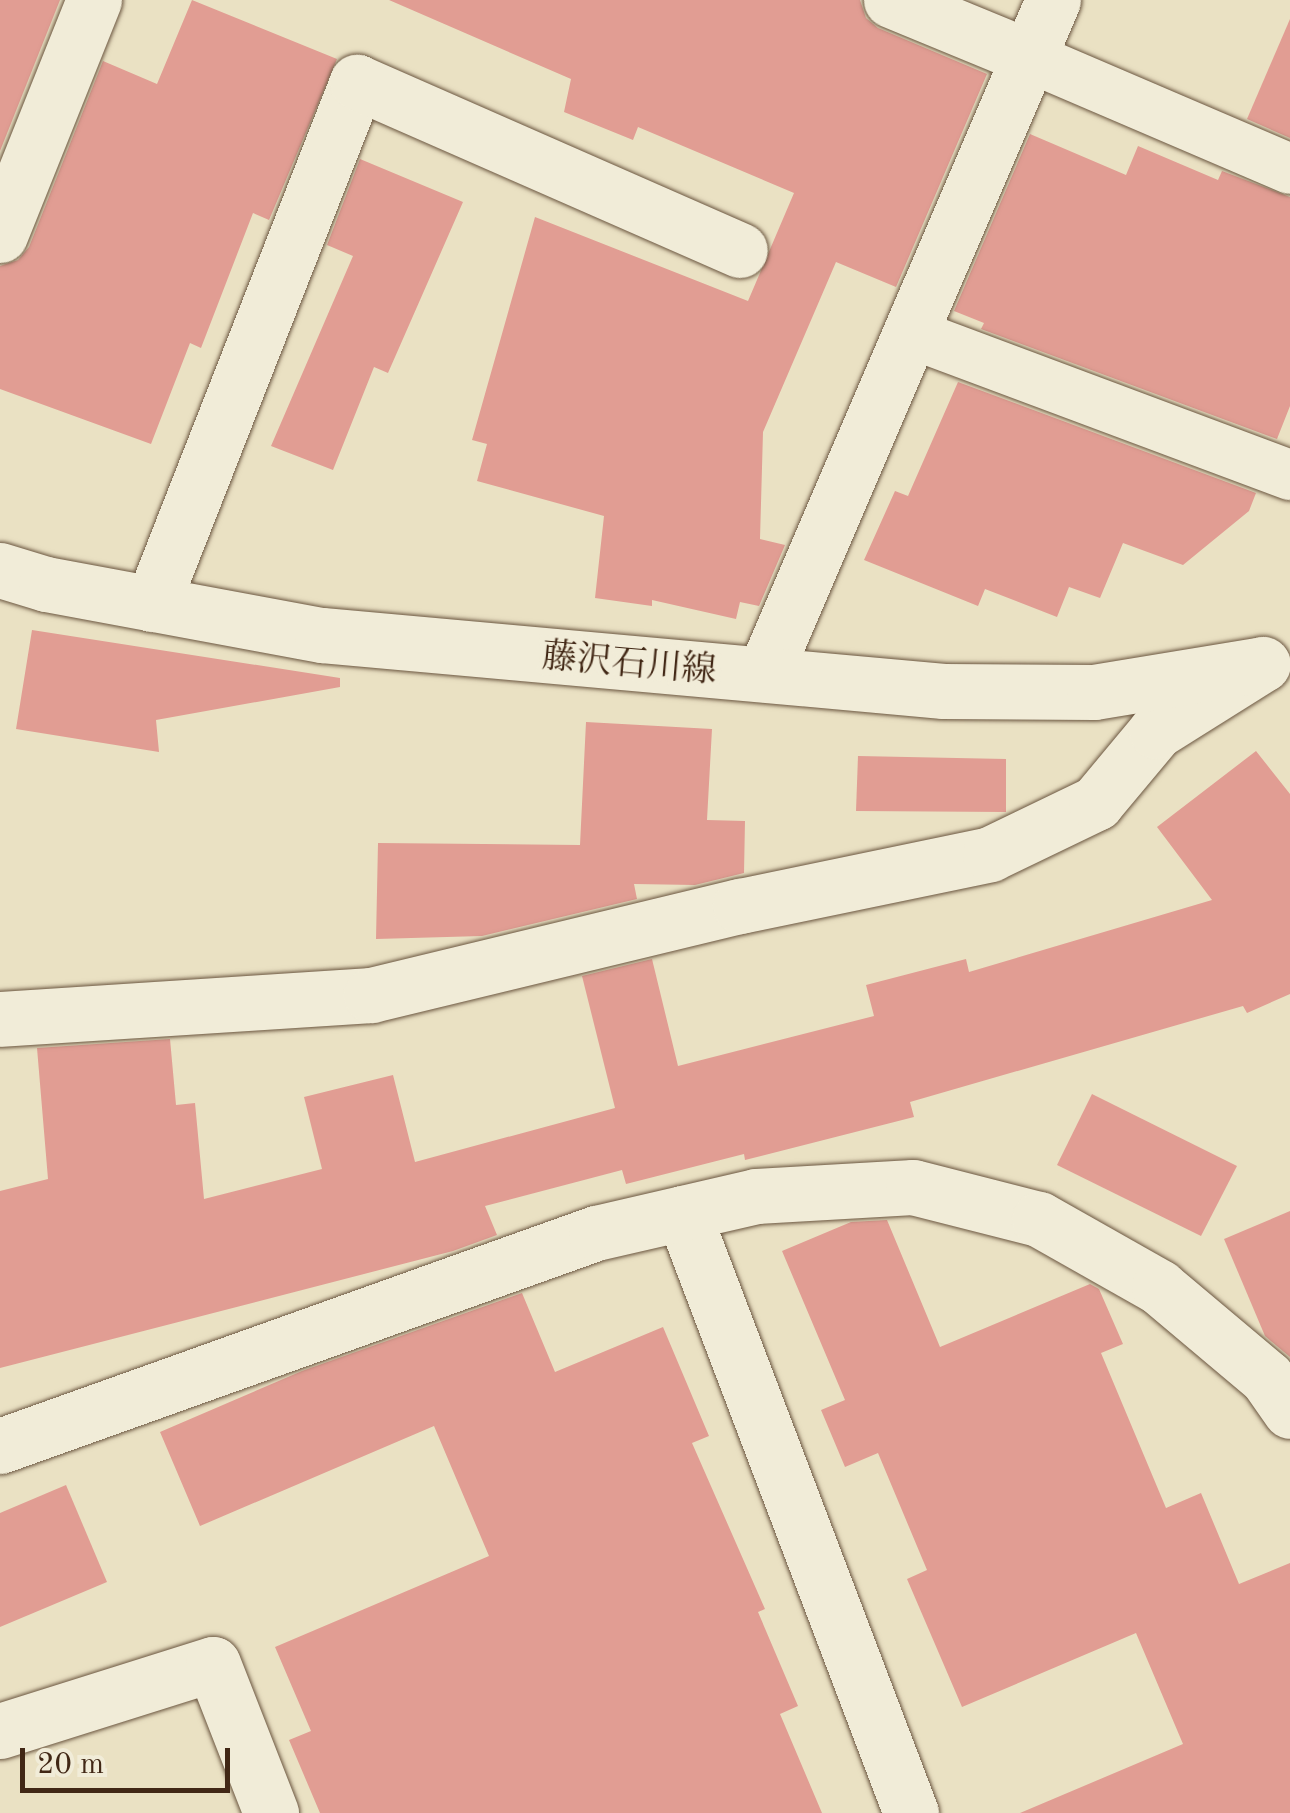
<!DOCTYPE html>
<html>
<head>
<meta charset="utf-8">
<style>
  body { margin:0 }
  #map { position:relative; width:1290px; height:1813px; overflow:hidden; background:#eae1c3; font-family:"Old Standard TT","Noto Serif JP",serif }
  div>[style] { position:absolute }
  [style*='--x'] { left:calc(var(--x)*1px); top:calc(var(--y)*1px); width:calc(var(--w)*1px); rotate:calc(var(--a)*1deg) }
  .building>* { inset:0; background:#e19d93 }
  .roads { filter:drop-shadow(0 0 2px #6b5640) drop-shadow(0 0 2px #6b5640) }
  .pedestrian>* { height:50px; margin:-25px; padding:0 25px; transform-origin:25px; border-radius:25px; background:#f1ecd8 }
  .minor>* { height:55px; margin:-27.5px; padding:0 27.5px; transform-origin:27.5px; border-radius:27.5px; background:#f1ecd8 }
  .tertiary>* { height:55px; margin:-27.5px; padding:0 27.5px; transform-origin:27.5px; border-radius:27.5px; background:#f1ecd8 }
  span { translate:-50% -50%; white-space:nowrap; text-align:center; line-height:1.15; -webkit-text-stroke:10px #f1ecd8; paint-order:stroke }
  .street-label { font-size:35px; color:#412715 }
  .scale { position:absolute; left:20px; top:1748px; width:210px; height:45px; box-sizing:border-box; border:5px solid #412715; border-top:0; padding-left:12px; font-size:30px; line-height:35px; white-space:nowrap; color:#412715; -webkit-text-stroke:8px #f1ecd8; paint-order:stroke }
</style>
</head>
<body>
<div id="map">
  <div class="building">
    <i style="clip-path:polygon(0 0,60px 0,0 151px)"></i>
    <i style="clip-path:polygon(192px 0,337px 59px,269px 220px,253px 213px,201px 348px,190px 343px,151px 444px,0 389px,0 266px,18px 260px,29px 247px,103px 61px,157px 84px)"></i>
    <i style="clip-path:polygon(389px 0,860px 0,866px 18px,878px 28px,987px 74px,896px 287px,836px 262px,763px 432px,760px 539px,785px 545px,759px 606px,740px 602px,736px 619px,652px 600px,652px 606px,595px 598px,604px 516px,477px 481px,487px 444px,472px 440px,535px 217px,748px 301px,794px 193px,638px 127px,633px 140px,564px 112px,571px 79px)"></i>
    <i style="clip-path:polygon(1290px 19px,1290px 138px,1247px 119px)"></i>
    <i style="clip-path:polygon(1030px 134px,1126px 175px,1138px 146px,1218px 180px,1222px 171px,1290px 197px,1290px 406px,1277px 439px,981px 329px,984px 323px,954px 311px)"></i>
    <i style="clip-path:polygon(360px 159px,463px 202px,388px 373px,374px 367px,333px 470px,271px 446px,353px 256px,327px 245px)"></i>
    <i style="clip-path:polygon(958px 382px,1256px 493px,1249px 511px,1183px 565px,1123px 543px,1100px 598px,1069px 587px,1057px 617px,985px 589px,978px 606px,864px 560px,895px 491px,908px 496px)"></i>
    <i style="clip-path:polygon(32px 630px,340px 678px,340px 687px,156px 720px,159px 752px,16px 729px)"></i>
    <i style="clip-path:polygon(586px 722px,712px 729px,707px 820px,745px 821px,744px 873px,695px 885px,634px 884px,637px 899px,482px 936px,376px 939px,378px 843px,580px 845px)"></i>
    <i style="clip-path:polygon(1256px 751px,1290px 794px,1290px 994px,1247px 1013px,1243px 1006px,910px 1102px,914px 1117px,745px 1160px,744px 1154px,626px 1184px,622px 1170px,485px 1206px,497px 1235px,453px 1251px,0 1368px,0 1191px,48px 1179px,37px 1048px,170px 1039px,176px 1105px,195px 1103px,204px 1199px,322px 1169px,304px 1097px,393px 1075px,415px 1162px,615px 1108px,582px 976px,652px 959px,678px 1066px,874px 1016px,866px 985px,966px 959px,969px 972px,1212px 900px,1157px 827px)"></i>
    <i style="clip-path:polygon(858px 756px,1006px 759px,1006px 812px,856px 811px)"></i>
    <i style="clip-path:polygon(1092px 1094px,1237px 1166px,1201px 1236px,1057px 1165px)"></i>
    <i style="clip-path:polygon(1290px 1211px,1290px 1357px,1265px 1336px,1224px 1239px)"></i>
    <i style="clip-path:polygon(887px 1220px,940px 1347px,1090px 1284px,1099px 1289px,1123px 1344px,1101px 1353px,1166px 1508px,1201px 1493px,1239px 1584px,1290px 1563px,1290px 1813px,1020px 1813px,1183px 1744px,1136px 1633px,962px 1707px,907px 1579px,927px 1570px,878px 1453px,845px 1467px,821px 1410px,845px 1400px,782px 1251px,851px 1222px)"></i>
    <i style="clip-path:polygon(522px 1293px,555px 1372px,663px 1327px,709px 1436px,692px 1443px,765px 1609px,758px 1612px,798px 1706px,780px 1714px,822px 1813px,320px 1813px,289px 1740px,311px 1731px,275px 1647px,489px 1556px,434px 1426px,200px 1526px,160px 1432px,302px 1371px)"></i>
    <i style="clip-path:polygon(66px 1485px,107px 1582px,0 1627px,0 1513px)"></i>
  </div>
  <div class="roads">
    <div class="pedestrian">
      <i style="--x:1029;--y:57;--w:284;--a:23.2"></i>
      <i style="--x:910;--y:333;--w:406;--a:20.5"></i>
    </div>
    <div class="minor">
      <i style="--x:891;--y:0;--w:149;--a:22.4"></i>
      <i style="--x:0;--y:235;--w:253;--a:-68.2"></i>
      <i style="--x:152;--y:604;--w:561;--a:-68.56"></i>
      <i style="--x:357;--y:82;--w:418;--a:23.7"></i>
      <i style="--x:764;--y:674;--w:733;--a:-66.79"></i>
      <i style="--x:0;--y:1019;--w:372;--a:-3.7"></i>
      <i style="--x:371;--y:995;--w:380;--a:-13.6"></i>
      <i style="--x:740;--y:906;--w:255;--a:-11.7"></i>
      <i style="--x:990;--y:854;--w:118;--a:-25.7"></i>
      <i style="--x:1096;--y:803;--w:94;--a:-50.2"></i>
      <i style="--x:1156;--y:731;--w:126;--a:-32.1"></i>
      <i style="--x:683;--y:1213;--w:642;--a:69.19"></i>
      <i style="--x:0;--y:1446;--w:633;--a:-19.67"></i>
      <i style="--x:596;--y:1233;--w:164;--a:-13"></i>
      <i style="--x:756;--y:1196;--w:157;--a:-3.3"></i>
      <i style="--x:913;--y:1187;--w:130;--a:14.3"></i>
      <i style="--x:1039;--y:1219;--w:138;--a:29.5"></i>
      <i style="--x:1159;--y:1287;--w:141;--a:40.1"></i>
      <i style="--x:1267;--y:1378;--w:40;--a:55.1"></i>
      <i style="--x:0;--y:1731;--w:223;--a:-17.5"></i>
      <i style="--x:213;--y:1664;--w:160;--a:68.7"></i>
    </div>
    <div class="tertiary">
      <i style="--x:0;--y:570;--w:48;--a:16.9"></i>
      <i style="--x:46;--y:584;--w:281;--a:10.5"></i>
      <i style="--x:322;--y:635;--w:624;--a:5.15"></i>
      <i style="--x:943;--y:691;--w:151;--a:0.4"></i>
      <i style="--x:1094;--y:692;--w:171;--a:-9.4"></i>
    </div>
  </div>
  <div class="street-label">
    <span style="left:629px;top:665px;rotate:5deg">藤沢石川線</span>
  </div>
  <div class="scale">20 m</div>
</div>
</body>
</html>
